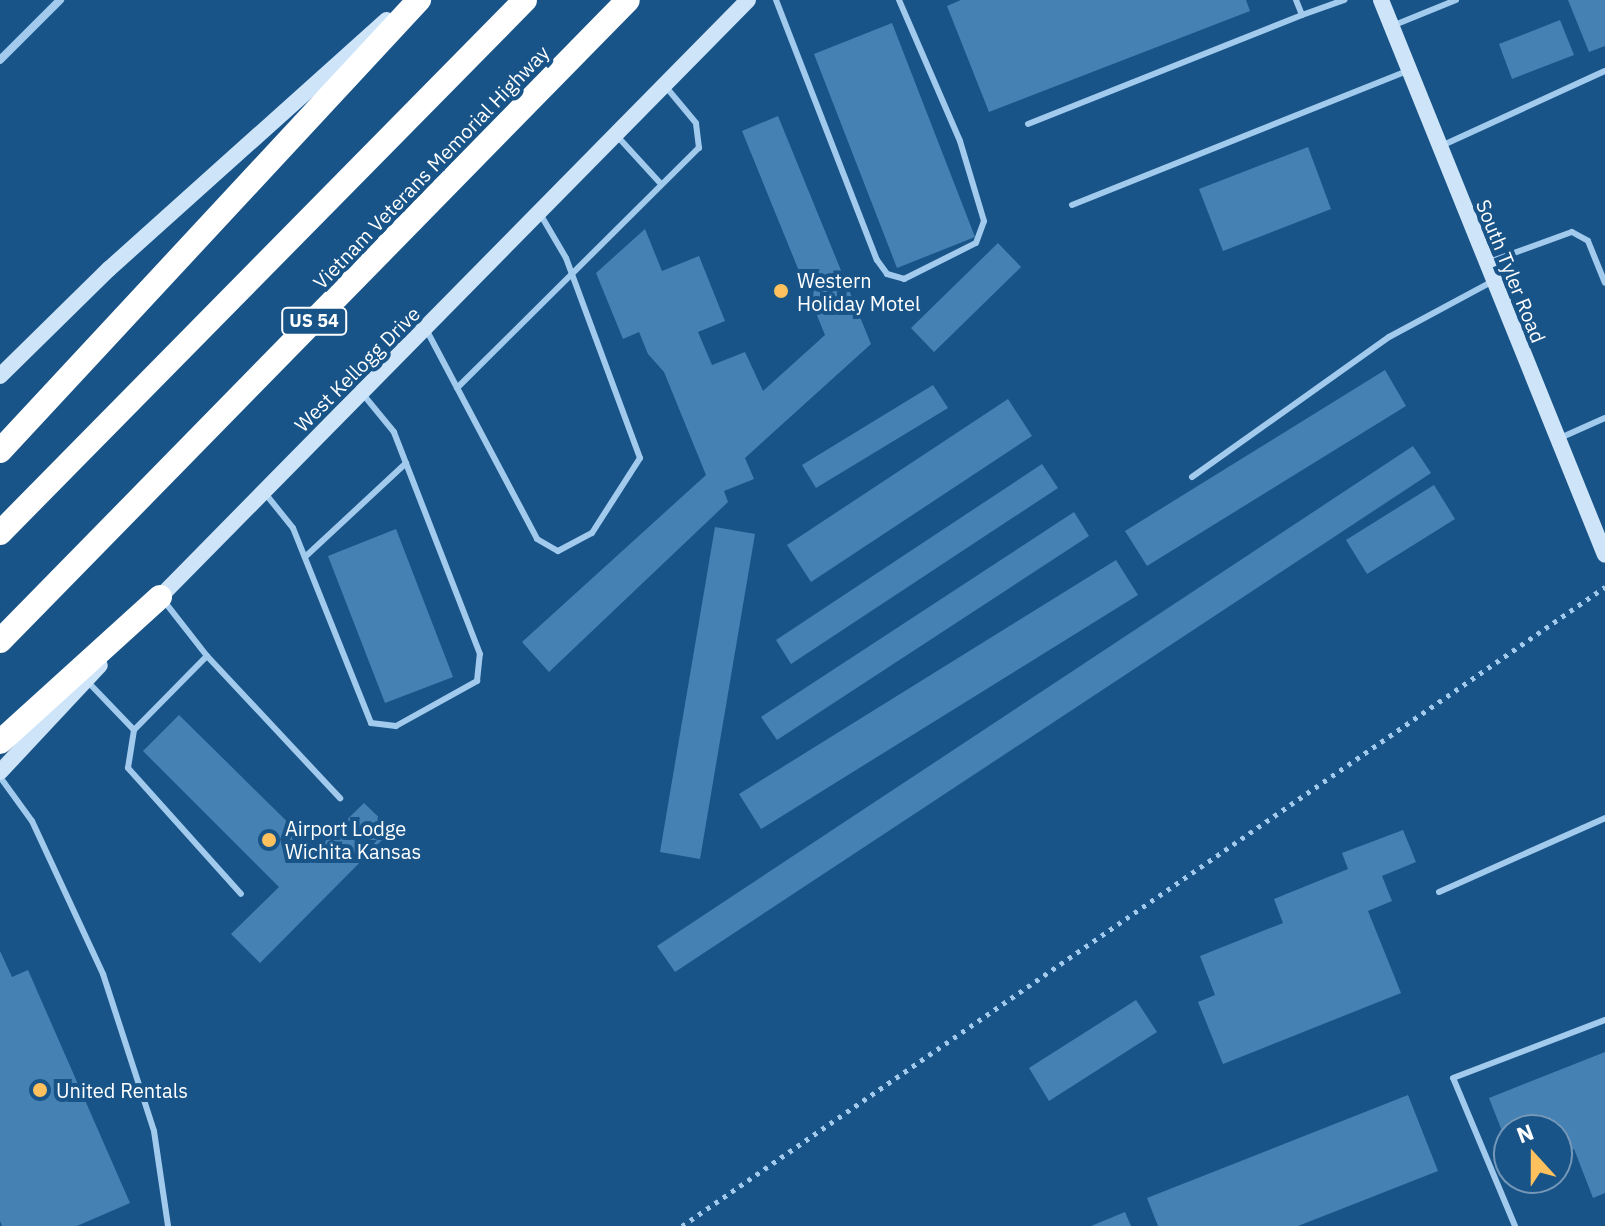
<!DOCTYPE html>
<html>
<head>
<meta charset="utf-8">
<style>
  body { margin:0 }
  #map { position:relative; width:1605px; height:1226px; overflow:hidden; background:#195488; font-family:"IBM Plex Sans",sans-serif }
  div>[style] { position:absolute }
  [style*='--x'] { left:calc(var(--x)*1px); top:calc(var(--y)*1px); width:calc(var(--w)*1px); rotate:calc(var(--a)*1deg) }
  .building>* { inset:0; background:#4681b3 }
  .path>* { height:5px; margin-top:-2.5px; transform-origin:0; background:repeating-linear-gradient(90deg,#a1caed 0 4px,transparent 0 10px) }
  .lane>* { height:6px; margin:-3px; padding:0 3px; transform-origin:3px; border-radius:3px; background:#a1caed }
  .street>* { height:8px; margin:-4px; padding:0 4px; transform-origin:4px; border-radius:4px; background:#a1caed }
  .secondary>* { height:16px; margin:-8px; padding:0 8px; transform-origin:8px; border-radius:8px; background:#cee5f9 }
  .highway>* { height:24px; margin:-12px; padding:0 12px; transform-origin:12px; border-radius:12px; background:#fff }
  .dots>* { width:22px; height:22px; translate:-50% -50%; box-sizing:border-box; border:4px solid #195488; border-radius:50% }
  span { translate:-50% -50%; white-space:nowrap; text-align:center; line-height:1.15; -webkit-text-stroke:8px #195488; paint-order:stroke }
  .shield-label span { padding:2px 6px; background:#195488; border:2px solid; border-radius:6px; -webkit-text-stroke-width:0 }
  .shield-label { font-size:18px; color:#fff; font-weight:700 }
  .street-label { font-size:20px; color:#fff }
  .poi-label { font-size:20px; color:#fff }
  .left { translate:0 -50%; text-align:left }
  .north { position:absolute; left:1493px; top:1114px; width:80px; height:80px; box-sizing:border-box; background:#195488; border:2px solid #7598b8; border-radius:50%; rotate:339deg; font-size:22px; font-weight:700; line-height:32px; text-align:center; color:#fff }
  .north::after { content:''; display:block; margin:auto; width:28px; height:36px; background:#ffc15d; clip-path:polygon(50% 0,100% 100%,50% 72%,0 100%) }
</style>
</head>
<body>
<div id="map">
  <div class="building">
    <i style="clip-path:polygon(961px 0,1246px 0,1250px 11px,989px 112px,947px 6px)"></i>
    <i style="clip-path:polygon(1568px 0,1605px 0,1605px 46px,1589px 52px)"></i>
    <i style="clip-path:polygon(1560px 20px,1574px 55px,1512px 79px,1499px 44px)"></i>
    <i style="clip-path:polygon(892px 23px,975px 237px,897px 268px,814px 54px)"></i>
    <i style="clip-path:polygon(778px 116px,871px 344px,745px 458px,754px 479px,724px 491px,728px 502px,549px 672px,522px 642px,706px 475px,664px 372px,648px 354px,639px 332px,623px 339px,596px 273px,645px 229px,662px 271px,699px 256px,725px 321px,698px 332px,712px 365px,745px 352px,763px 391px,825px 335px,742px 131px)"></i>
    <i style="clip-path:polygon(1308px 147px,1331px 209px,1223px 251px,1199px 189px)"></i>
    <i style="clip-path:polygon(998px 243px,1021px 267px,934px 352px,911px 328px)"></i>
    <i style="clip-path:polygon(1385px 370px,1406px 406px,1147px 566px,1125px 531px)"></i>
    <i style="clip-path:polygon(933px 385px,948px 408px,816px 488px,802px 465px)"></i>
    <i style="clip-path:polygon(1008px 399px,1032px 436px,811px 582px,787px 545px)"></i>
    <i style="clip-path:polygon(1413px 446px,1431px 473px,675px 972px,657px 946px)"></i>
    <i style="clip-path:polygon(1042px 464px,1058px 488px,791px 664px,776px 640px)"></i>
    <i style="clip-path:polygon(1434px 485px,1455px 519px,1367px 574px,1346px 540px)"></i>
    <i style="clip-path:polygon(1074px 512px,1089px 536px,777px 740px,761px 717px)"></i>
    <i style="clip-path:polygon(715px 527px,755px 534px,700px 859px,660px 852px)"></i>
    <i style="clip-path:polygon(396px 529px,453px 677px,385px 703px,328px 556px)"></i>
    <i style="clip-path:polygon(1116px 560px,1138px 595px,761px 829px,739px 794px)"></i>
    <i style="clip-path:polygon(179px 715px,316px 850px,364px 803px,392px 830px,260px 963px,231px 934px,279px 887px,143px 751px)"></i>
    <i style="clip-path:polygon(1403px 830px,1416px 862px,1382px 876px,1392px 901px,1368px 911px,1401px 993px,1223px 1064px,1198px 1002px,1215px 995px,1200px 956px,1283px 923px,1274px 899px,1348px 869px,1342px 853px)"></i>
    <i style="clip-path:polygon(0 951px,12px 977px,28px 970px,130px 1203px,77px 1226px,2px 1226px,0 1221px)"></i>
    <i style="clip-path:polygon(1136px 1000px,1157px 1032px,1049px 1101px,1029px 1068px)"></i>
    <i style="clip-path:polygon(1605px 1052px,1605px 1193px,1593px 1198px,1574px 1149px,1557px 1155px,1557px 1130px,1509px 1130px,1509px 1149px,1489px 1098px)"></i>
    <i style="clip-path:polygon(1408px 1095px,1438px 1171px,1298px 1226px,1158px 1226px,1147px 1198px)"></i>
    <i style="clip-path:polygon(1125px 1212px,1131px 1226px,1091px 1226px)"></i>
  </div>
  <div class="path">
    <i style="--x:682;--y:1226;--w:1123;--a:-34.7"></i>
  </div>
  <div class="lane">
    <i style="--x:776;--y:0;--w:279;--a:68.8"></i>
    <i style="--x:877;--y:260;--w:17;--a:54"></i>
    <i style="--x:887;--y:274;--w:18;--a:16"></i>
    <i style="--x:904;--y:279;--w:80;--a:-26.6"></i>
    <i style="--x:976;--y:243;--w:23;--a:-70"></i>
    <i style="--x:984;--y:221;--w:84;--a:-106.7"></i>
    <i style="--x:960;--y:141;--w:154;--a:-113.4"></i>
    <i style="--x:1296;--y:0;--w:16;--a:68"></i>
    <i style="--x:1302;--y:15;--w:45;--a:-19.7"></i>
    <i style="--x:1392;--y:26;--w:69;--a:-22.1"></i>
    <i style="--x:1028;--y:124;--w:295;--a:-21.7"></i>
    <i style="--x:618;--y:137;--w:64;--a:47.5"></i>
    <i style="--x:1441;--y:146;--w:180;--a:-24.6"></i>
    <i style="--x:1072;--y:205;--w:363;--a:-21.8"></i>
    <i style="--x:1489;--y:262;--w:88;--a:-19.9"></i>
    <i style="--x:1572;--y:232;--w:18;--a:29"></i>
    <i style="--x:1588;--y:241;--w:45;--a:68"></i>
    <i style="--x:427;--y:331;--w:235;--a:62.1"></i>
    <i style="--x:537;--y:539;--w:24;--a:30"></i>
    <i style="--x:558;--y:551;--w:38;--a:-28"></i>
    <i style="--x:592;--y:533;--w:89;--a:-57.4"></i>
    <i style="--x:640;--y:458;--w:213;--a:-110.3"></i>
    <i style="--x:566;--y:258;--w:53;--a:-120.4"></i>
    <i style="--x:457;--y:388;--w:341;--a:-44.8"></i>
    <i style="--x:699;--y:148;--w:25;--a:-97"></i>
    <i style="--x:696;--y:123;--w:47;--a:-129.8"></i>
    <i style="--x:1560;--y:438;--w:49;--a:-24"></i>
    <i style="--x:1192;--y:477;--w:242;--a:-35.4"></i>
    <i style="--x:1389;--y:337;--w:118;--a:-28.3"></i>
    <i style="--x:264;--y:492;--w:46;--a:51.1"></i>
    <i style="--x:293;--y:528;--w:210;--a:68.2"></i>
    <i style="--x:371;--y:723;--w:25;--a:7"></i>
    <i style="--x:396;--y:726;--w:93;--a:-29.1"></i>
    <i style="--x:477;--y:681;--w:27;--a:-84"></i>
    <i style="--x:480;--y:654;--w:238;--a:-111.2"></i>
    <i style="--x:394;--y:432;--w:50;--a:-129.4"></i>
    <i style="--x:305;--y:557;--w:138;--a:-42.9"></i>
    <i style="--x:207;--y:656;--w:195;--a:46.9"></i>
    <i style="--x:88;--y:682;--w:66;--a:46.2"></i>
    <i style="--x:134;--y:730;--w:104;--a:-45.4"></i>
    <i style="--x:207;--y:656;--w:70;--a:-128"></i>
    <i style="--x:134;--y:730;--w:38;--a:99"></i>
    <i style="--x:128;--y:768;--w:169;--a:48.1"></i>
    <i style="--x:0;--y:777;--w:54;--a:54"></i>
    <i style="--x:32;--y:821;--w:169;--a:65.1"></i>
    <i style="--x:103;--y:974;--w:165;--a:72"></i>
    <i style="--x:154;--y:1131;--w:96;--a:81.6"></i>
    <i style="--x:1439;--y:892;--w:182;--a:-24"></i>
    <i style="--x:1515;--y:1226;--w:160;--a:-112.7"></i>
    <i style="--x:1453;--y:1078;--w:163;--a:-20.9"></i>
  </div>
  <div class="street">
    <i style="--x:0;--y:60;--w:85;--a:-45"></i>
  </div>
  <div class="secondary">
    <i style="--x:1381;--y:0;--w:598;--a:68.02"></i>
    <i style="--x:0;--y:376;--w:153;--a:-44.5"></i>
    <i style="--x:109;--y:269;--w:373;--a:-41.9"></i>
    <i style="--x:155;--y:602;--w:845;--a:-45.43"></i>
    <i style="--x:0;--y:772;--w:146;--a:-46.9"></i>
  </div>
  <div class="highway">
    <i style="--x:0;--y:451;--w:616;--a:-47.11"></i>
    <i style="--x:0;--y:533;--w:748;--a:-45.43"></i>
    <i style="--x:0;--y:641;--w:897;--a:-45.59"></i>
    <i style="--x:0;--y:742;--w:216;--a:-42.2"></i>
  </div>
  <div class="dots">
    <i style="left:781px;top:291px;background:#ffc15d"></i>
    <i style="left:269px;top:840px;background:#ffc15d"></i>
    <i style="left:40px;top:1090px;background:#ffc15d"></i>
  </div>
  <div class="shield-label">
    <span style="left:314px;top:321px">US 54</span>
  </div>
  <div class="street-label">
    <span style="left:431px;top:167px;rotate:-46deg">Vietnam Veterans Memorial Highway</span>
    <span style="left:1511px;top:271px;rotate:68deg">South Tyler Road</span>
    <span style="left:357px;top:369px;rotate:-45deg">West Kellogg Drive</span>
  </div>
  <div class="poi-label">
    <span class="left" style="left:797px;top:292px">Western<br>Holiday Motel</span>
    <span class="left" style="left:285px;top:840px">Airport Lodge<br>Wichita Kansas</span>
    <span class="left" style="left:56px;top:1090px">United Rentals</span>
  </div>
  <div class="north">N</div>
</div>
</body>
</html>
